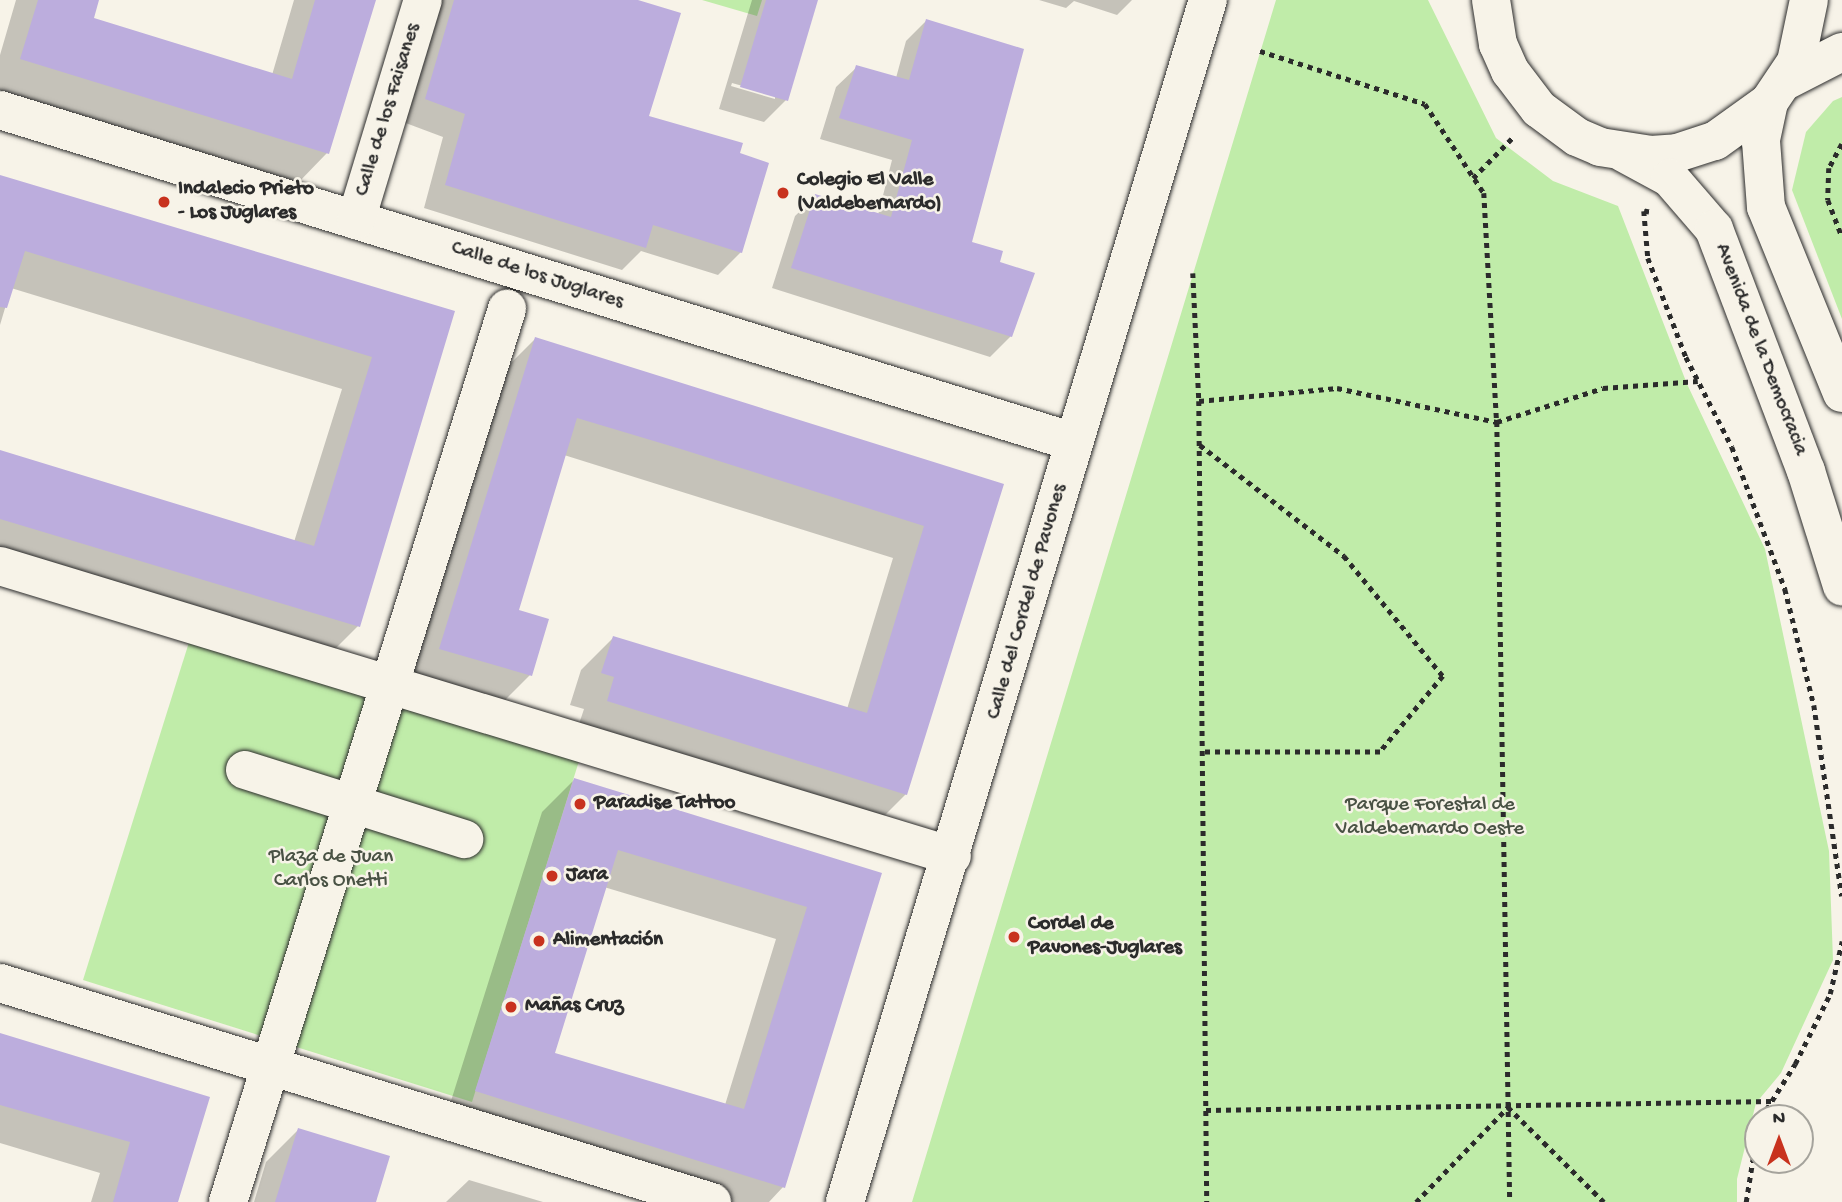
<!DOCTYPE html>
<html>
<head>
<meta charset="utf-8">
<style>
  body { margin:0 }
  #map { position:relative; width:1842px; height:1202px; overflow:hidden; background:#f7f3e8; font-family:"Gochi Hand",sans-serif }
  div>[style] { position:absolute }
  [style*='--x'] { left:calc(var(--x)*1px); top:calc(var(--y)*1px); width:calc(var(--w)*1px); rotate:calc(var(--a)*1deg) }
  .green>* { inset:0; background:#c0eca9 }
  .shadow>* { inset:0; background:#0003 }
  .building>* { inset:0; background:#bcaddd }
  .path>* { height:4.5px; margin-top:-2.25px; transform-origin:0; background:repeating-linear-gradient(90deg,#2b2b2b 0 5px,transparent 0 10px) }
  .roads { filter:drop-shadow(0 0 2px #2b2b2b) drop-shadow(0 0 2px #2b2b2b) }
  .minor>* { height:38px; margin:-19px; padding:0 19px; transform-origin:19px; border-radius:19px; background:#f7f3e8 }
  .major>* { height:38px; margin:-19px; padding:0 19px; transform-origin:19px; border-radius:19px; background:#f7f3e8 }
  .dots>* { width:19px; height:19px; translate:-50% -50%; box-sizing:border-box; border:4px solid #f7f3e8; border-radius:50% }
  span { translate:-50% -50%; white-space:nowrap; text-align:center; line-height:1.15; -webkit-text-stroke:5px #f7f3e8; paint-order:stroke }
  .street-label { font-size:21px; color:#2b2b2b }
  .poi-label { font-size:21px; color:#2b2b2b; font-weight:700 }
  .left { translate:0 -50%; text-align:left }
  .park-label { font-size:21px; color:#495244 }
  .north { position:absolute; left:1744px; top:1104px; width:70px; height:70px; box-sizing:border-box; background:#f7f3e8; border:2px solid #a5a39c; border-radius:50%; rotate:0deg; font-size:19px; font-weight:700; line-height:28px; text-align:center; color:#2b2b2b }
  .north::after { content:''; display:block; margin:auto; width:24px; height:32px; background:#c8321e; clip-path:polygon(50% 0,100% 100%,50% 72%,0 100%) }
</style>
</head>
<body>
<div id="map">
  <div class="green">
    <i style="clip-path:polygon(702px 0,762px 0,757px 16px)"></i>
    <i style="clip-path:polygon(1276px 0,1428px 0,1496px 138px,1553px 181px,1618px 206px,1687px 384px,1765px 549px,1829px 851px,1833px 960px,1781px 1073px,1756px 1103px,1737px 1179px,1737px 1202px,912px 1202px)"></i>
    <i style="clip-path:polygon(1842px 97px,1842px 319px,1792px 190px,1806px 132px,1833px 101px)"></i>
    <i style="clip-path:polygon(190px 639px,579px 761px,472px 1102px,83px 980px)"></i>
  </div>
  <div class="shadow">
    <i style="clip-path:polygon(16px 0,97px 0,92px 20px,272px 75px,294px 0,374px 0,327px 153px,296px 185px,0 94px,0 55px)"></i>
    <i style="clip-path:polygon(439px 0,632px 0,647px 117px,738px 154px,741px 252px,718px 275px,641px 251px,622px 270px,424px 208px,443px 137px,403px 122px)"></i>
    <i style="clip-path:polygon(evenodd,752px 0,816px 0,786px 100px,764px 122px,719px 109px,752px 0,732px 83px,775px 95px,775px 99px,731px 86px,732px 83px)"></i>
    <i style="clip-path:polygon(1039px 0,1132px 0,1117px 15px,1074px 1px,1066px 8px)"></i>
    <i style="clip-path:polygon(926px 21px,969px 243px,998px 264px,1011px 336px,990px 357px,772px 288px,795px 216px,816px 196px,878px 215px,892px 160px,820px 139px,836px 87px,857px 67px,896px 78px,906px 41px)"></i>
    <i style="clip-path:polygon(0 177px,453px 312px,358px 626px,326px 658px,0 560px,0 452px,294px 542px,342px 389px,11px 288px,0 325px)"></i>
    <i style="clip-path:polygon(535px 339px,1002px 485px,906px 794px,874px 826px,576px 733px,584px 709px,570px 705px,581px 670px,613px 638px,847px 709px,893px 558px,564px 455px,517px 612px,530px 675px,498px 707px,409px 681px,503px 371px)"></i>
    <i style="clip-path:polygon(evenodd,574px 780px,880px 874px,783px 1187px,769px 1202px,697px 1202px,444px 1123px,542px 812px,574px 780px,604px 887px,776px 939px,725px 1105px,553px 1054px,604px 887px)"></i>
    <i style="clip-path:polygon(0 1037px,208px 1098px,177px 1202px,91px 1202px,100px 1173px,0 1143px)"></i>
    <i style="clip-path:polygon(298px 1130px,374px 1202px,254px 1202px,266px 1162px)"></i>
    <i style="clip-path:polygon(469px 1180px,543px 1202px,446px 1202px)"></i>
  </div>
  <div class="building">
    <i style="clip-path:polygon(38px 0,99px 0,94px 18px,292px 79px,315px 0,376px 0,329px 154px,20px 59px)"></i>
    <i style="clip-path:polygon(454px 0,638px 0,681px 13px,649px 116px,743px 143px,740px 153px,769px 163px,742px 253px,653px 225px,646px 248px,445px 185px,465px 114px,425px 99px)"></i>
    <i style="clip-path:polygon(766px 0,818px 0,788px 101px,740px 87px)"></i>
    <i style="clip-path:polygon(926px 19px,1024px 49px,972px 242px,1003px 251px,1000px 262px,1035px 273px,1012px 337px,791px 268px,815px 194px,891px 217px,912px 140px,839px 118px,856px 65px,909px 80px)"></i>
    <i style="clip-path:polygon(0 175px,455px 311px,360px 627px,0 519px,0 450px,314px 546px,372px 357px,25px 251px,7px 308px,0 307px)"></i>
    <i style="clip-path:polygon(535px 337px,1004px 484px,907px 795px,607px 701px,614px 677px,601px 673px,613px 636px,867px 713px,924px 526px,684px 450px,577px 418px,519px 610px,549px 619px,532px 676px,439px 649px)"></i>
    <i style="clip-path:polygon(evenodd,574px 778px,882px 873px,785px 1188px,475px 1091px,574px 778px,618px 850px,807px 907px,744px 1109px,555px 1053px,618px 850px)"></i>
    <i style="clip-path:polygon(0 1033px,210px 1097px,178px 1202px,113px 1202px,130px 1142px,0 1105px)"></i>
    <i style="clip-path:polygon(298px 1128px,390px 1156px,376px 1202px,275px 1202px)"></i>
  </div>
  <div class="path">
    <i style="--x:1260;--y:51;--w:173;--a:17.8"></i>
    <i style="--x:1425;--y:104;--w:107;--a:56.5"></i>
    <i style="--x:1484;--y:193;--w:229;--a:86.8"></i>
    <i style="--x:1497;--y:422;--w:780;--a:89.05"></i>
    <i style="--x:1842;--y:144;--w:27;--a:118"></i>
    <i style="--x:1829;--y:168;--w:32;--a:92"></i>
    <i style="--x:1828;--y:200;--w:39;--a:69"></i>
    <i style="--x:1473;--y:178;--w:59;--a:-45.7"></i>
    <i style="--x:1649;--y:212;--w:5;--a:-169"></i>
    <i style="--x:1644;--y:211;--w:47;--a:85.1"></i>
    <i style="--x:1648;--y:258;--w:106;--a:69"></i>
    <i style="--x:1686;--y:357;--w:101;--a:62.9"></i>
    <i style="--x:1732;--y:447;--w:152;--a:69.5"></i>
    <i style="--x:1785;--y:589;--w:120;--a:76"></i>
    <i style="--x:1814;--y:705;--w:193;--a:81.7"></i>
    <i style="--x:1193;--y:273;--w:128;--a:87.3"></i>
    <i style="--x:1199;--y:401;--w:801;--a:89.43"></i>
    <i style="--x:1199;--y:401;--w:139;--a:-5.4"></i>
    <i style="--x:1337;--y:388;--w:164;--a:12"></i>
    <i style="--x:1497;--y:422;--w:111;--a:-17.8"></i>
    <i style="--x:1603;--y:388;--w:95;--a:-4.2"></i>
    <i style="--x:1200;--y:445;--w:182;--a:37.6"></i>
    <i style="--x:1344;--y:556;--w:156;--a:50.5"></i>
    <i style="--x:1443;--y:676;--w:99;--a:129.7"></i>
    <i style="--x:1380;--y:752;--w:177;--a:180"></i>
    <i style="--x:1206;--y:1110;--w:566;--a:-0.91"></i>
    <i style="--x:1761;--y:1118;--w:64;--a:-57.8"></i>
    <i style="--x:1795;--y:1064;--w:78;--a:-63.4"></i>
    <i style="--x:1830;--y:994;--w:54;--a:-77.2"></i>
    <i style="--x:1416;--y:1202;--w:132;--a:-45.9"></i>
    <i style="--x:1508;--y:1107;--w:135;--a:44.7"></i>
    <i style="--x:1746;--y:1202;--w:77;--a:-81"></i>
  </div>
  <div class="roads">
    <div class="minor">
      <i style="--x:0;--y:110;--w:1124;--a:17.18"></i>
      <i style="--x:356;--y:220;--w:230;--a:-73.1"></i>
      <i style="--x:0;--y:566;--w:995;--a:16.94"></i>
      <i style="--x:245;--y:770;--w:230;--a:17.5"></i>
      <i style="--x:0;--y:983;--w:745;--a:17.1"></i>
      <i style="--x:228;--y:1202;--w:936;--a:-72.65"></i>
      <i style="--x:845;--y:1202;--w:1256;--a:-73.2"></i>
    </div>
    <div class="major">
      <i style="--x:1491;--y:0;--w:45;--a:81"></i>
      <i style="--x:1498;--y:44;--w:30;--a:66"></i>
      <i style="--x:1510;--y:71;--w:48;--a:52.7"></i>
      <i style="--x:1539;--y:109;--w:47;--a:36.4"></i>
      <i style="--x:1577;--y:137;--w:25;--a:23"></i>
      <i style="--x:1600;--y:147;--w:52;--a:8.9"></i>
      <i style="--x:1651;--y:155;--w:26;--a:-4"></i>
      <i style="--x:1677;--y:153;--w:40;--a:-18"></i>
      <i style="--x:1715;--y:141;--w:67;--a:-35.8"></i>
      <i style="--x:1769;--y:102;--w:48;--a:-56"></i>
      <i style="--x:1796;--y:62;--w:63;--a:-78.2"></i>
      <i style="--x:1785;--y:81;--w:64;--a:-27"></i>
      <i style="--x:1769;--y:102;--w:40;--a:102"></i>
      <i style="--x:1761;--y:141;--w:66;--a:85.7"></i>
      <i style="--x:1766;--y:207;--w:201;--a:67.8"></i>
      <i style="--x:1624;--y:153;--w:52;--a:28.5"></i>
      <i style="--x:1670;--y:178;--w:67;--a:49.2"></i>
      <i style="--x:1714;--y:229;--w:259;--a:69.2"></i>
      <i style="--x:1806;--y:471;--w:121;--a:72.6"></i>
    </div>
  </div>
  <div class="dots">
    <i style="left:783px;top:193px;background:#c8321e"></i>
    <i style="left:164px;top:202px;background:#c8321e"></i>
    <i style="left:580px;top:804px;background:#c8321e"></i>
    <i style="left:552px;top:876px;background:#c8321e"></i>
    <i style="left:1014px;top:937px;background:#c8321e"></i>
    <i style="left:539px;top:941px;background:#c8321e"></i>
    <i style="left:511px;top:1007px;background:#c8321e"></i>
  </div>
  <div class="street-label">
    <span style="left:389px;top:110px;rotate:-73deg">Calle de los Faisanes</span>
    <span style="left:537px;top:276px;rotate:18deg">Calle de los Juglares</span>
    <span style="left:1760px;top:350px;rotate:69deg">Avenida de la Democracia</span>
    <span style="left:1028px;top:602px;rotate:-74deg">Calle del Cordel de Pavones</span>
  </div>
  <div class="poi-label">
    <span class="left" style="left:797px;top:193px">Colegio El Valle<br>(Valdebernardo)</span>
    <span class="left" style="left:178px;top:202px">Indalecio Prieto<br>- Los Juglares</span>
    <span class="left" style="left:594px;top:804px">Paradise Tattoo</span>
    <span class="left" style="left:566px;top:876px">Jara</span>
    <span class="left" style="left:1028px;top:937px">Cordel de<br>Pavones-Juglares</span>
    <span class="left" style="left:553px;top:941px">Alimentación</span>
    <span class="left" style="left:525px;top:1007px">Mañas Cruz</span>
  </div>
  <div class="park-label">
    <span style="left:1430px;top:818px">Parque Forestal de<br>Valdebernardo Oeste</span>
    <span style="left:331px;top:870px">Plaza de Juan<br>Carlos Onetti</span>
  </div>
  <div class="north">N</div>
</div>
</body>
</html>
